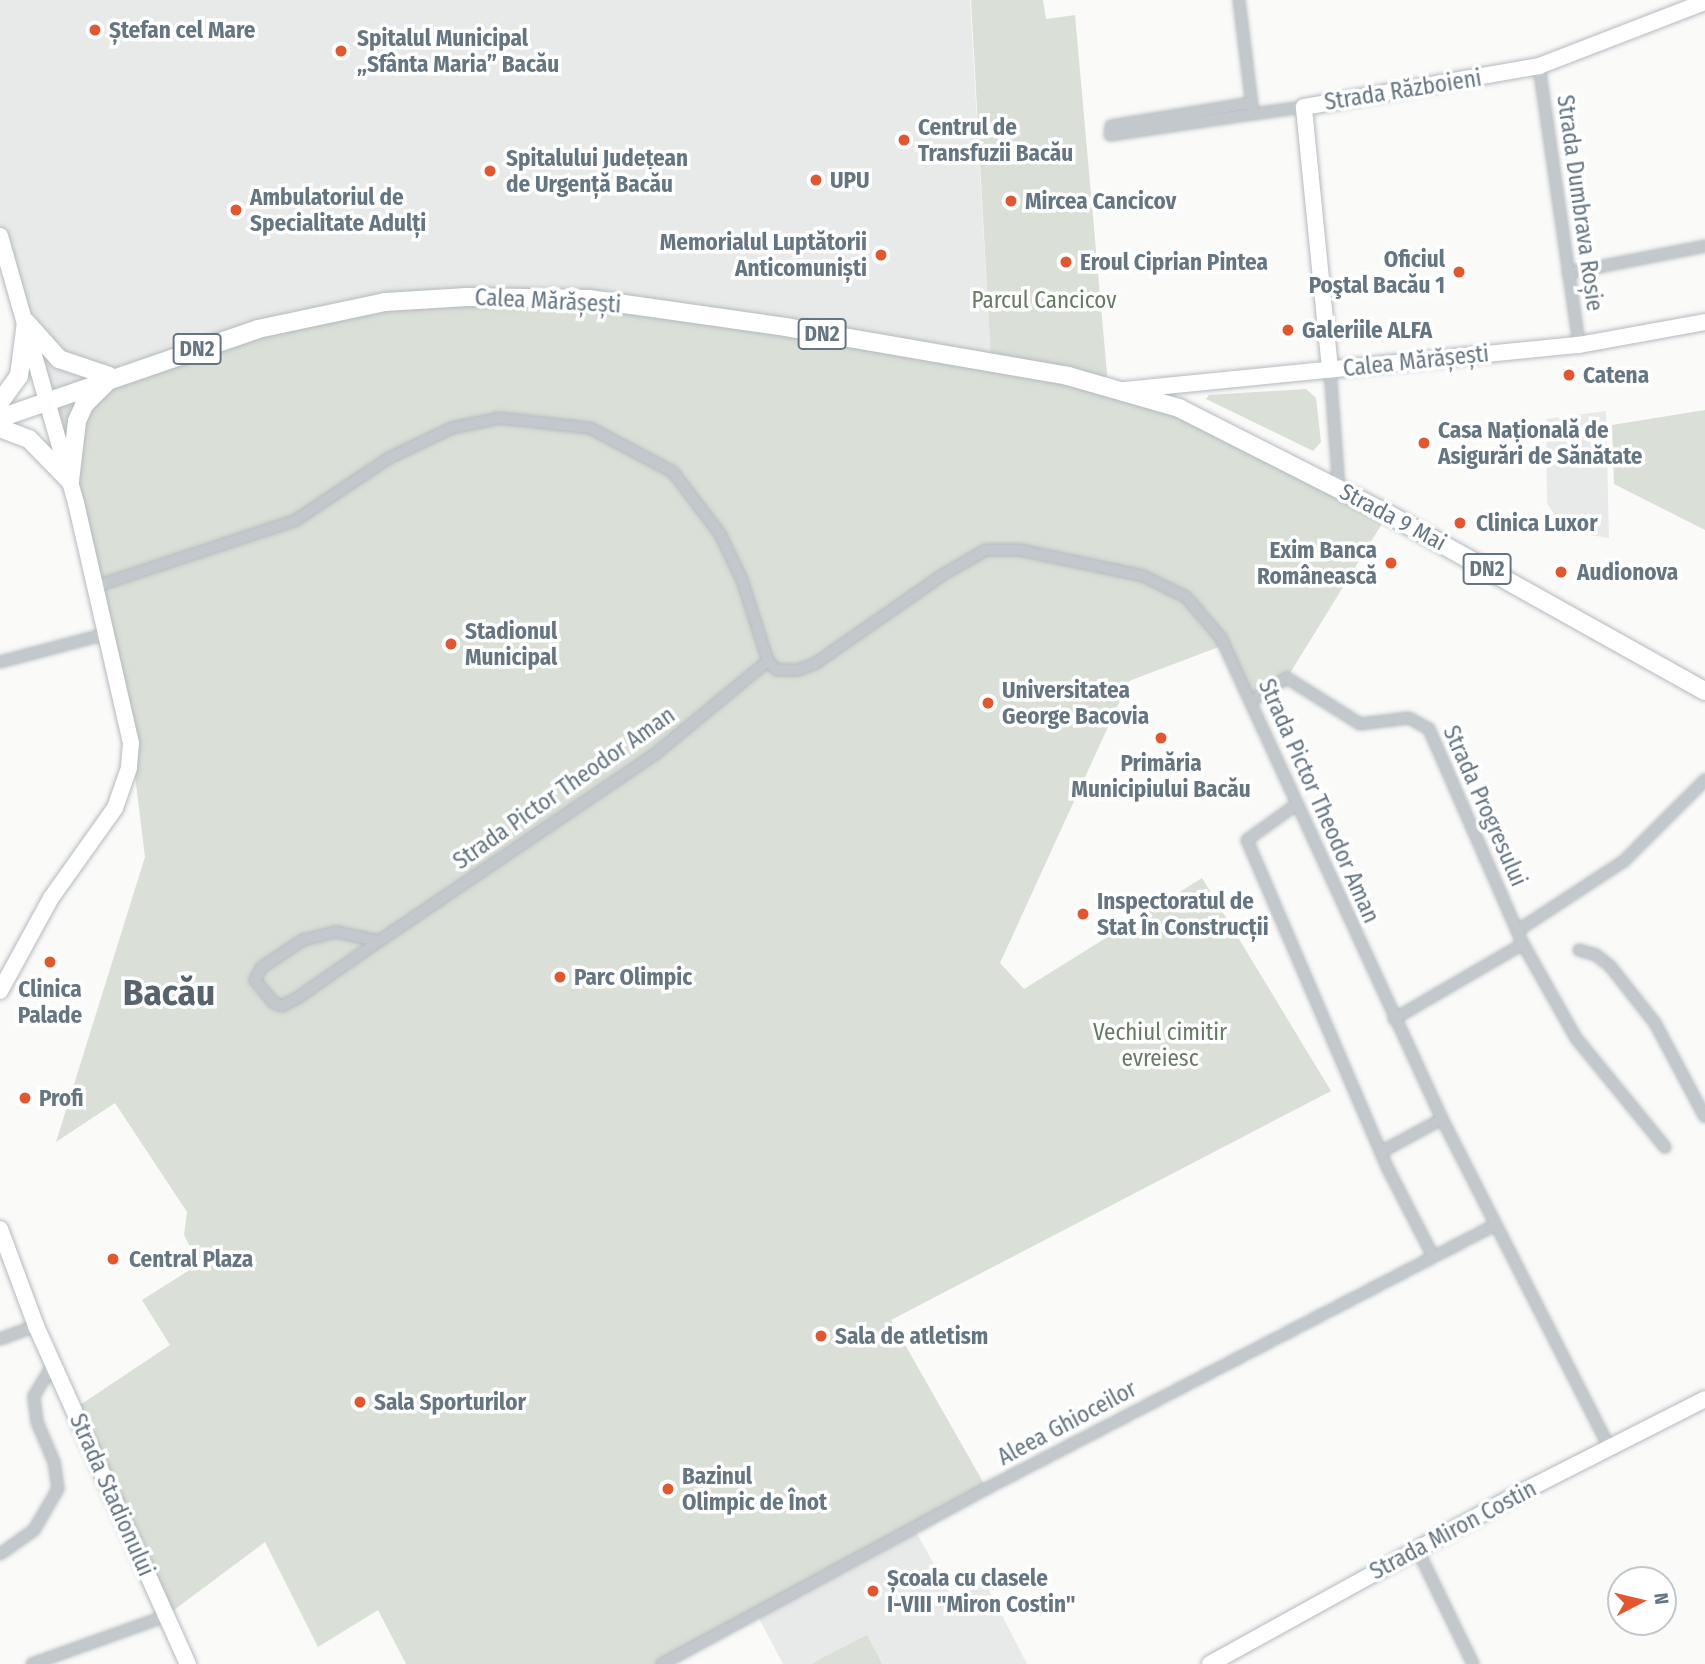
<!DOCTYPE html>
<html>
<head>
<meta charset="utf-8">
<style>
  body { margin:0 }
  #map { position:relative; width:1705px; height:1664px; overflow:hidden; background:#fafaf8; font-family:"Fira Sans Condensed",sans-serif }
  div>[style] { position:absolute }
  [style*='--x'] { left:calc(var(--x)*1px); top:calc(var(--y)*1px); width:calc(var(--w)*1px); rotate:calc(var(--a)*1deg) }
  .built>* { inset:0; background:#e8e9e9 }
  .green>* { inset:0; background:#dadfd7 }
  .roads { filter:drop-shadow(0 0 2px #b3babf) drop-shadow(0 0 2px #b3babf) }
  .street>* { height:10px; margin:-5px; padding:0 5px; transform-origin:5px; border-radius:5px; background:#c3c8cc }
  .secondary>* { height:16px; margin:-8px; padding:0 8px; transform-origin:8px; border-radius:8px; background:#fff }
  .primary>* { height:18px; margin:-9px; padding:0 9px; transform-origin:9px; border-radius:9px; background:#fff }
  .dots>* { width:19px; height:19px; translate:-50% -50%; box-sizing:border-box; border:4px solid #fff; border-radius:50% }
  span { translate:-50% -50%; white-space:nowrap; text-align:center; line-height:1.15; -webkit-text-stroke:7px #fff; paint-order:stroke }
  .shield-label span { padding:2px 5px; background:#fff; border:2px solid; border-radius:5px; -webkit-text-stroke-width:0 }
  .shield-label { font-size:21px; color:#657683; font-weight:700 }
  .poi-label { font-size:23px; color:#657683; font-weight:700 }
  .left { translate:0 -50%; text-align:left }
  .right { translate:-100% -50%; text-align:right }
  .street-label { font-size:23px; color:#657683 }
  .park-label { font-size:23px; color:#687a64 }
  .town-label { font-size:37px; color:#57646e; font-weight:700 }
  .north { position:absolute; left:1607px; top:1566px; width:70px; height:70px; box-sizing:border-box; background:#fff; border:2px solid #c1c8cd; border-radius:50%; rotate:83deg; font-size:19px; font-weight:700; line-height:28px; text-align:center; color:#657683 }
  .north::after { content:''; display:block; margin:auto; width:24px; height:32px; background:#e4572e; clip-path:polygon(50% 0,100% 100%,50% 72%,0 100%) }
</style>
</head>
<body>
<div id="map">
  <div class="built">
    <i style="clip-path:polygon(0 0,970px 0,991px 362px,48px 400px,0 236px)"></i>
    <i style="clip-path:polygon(1606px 411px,1609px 538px,1565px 531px,1547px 503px,1546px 419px)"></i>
    <i style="clip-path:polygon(914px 1528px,953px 1599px,985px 1582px,1027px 1664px,783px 1664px,756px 1613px)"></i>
  </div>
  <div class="green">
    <i style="clip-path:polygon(971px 0,1043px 0,1046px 19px,1075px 15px,1108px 385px,1177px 408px,1388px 514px,1287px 678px,1251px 701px,1224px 645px,1129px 681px,1000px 963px,1024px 989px,1202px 878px,1331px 1091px,891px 1320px,987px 1489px,662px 1664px,406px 1664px,378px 1610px,318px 1647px,265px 1542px,166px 1616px,74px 1409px,170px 1345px,142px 1300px,199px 1264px,184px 1235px,187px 1212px,115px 1103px,56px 1142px,145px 857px,131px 743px,48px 400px,299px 318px,530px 296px,991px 362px)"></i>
    <i style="clip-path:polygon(1306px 389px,1316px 398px,1321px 442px,1313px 451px,1206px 399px,1209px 395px)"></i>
    <i style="clip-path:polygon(1705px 410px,1705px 530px,1614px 484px,1612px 425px)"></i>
    <i style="clip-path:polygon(867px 1635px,882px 1664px,812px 1664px,824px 1657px)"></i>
  </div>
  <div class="roads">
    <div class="street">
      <i style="--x:1239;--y:0;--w:115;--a:83"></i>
      <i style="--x:1253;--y:114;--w:51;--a:-7.8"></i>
      <i style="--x:1539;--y:66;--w:282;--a:81.8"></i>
      <i style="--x:1251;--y:103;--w:142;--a:170.7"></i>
      <i style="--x:1111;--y:126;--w:9;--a:96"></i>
      <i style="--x:1110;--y:135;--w:145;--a:-8.4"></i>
      <i style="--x:1568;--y:273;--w:140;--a:-11.1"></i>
      <i style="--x:1330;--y:369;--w:119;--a:85.7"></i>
      <i style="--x:97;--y:586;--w:210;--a:-18.3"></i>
      <i style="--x:296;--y:520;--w:112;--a:-33.7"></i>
      <i style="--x:389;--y:458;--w:70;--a:-25.5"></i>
      <i style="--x:452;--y:428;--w:48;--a:-12"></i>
      <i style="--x:499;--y:418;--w:92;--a:6.3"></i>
      <i style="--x:590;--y:428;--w:94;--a:27.9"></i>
      <i style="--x:673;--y:472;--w:78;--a:52.8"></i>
      <i style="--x:720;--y:534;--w:51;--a:64.4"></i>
      <i style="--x:742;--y:580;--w:85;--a:72.2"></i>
      <i style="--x:768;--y:661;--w:13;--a:45"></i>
      <i style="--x:777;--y:670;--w:21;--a:0"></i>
      <i style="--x:798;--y:670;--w:19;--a:-21"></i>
      <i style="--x:816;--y:663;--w:156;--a:-34.8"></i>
      <i style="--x:944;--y:574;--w:48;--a:-29.7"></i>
      <i style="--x:986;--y:550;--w:34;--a:0"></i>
      <i style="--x:1020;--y:550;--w:126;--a:11.9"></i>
      <i style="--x:1143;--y:576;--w:48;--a:26"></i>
      <i style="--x:1186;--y:597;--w:54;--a:49.5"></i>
      <i style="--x:1221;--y:638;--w:529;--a:65.32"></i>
      <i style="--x:1442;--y:1119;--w:368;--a:63"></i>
      <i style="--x:0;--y:662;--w:110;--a:-14.8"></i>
      <i style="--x:1251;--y:701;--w:43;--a:-32.6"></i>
      <i style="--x:1287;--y:678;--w:86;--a:32.2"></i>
      <i style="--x:1360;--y:724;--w:49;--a:-7"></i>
      <i style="--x:1409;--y:718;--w:23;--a:29"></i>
      <i style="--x:1429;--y:729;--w:235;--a:66.4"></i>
      <i style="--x:1523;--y:944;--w:108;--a:60.6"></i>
      <i style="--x:1576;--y:1038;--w:141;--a:50.8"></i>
      <i style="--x:1297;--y:804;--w:62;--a:144.2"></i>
      <i style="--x:1247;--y:840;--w:356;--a:66.8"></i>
      <i style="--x:1387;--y:1167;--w:100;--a:62.7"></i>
      <i style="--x:1517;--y:931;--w:128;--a:-33.2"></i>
      <i style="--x:1624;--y:861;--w:115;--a:-45"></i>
      <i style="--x:336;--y:932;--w:44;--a:11.8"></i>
      <i style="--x:379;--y:941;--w:98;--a:145"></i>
      <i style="--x:299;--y:997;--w:19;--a:152"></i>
      <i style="--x:282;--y:1006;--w:9;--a:-159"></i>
      <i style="--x:274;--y:1003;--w:30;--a:-130"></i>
      <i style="--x:255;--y:980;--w:13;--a:-63"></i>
      <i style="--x:261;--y:968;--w:50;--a:-33.7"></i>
      <i style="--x:303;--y:940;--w:34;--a:-14"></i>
      <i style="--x:379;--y:941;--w:332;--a:-34.1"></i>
      <i style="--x:654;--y:755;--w:148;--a:-39.5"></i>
      <i style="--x:1579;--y:950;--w:18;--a:16"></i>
      <i style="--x:1596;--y:955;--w:18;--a:38"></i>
      <i style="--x:1610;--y:966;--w:73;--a:51.7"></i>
      <i style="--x:1655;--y:1023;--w:106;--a:62"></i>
      <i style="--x:1394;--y:1019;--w:149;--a:-30.2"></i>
      <i style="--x:1381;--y:1152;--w:69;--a:-28.4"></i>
      <i style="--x:0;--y:1339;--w:38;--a:-20"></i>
      <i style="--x:1417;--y:1549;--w:128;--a:64"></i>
      <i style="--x:0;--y:1554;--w:42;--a:-35.2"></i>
      <i style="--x:34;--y:1530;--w:48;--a:-59.7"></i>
      <i style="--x:58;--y:1489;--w:27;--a:-98"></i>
      <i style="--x:54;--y:1462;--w:43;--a:-113"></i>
      <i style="--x:37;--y:1422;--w:26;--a:-97"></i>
      <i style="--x:34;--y:1396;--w:37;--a:-59"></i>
      <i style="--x:32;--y:1664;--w:142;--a:-19.7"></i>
      <i style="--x:662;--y:1664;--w:355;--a:-28.4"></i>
      <i style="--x:974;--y:1495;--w:587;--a:-27.39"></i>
    </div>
    <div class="secondary">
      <i style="--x:0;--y:236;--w:278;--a:74.1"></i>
      <i style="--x:76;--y:503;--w:246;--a:77.1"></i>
      <i style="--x:131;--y:743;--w:25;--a:95"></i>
      <i style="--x:129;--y:768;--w:42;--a:109.3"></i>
      <i style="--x:115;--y:808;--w:110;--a:125.4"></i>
      <i style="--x:51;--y:898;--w:106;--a:118.7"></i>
      <i style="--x:1330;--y:369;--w:263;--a:-95.7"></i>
      <i style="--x:1304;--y:107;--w:239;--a:-9.9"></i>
      <i style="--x:1539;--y:66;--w:178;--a:-21.1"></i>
      <i style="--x:1125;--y:390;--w:456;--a:-5.7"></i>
      <i style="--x:1579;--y:345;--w:128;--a:-10.3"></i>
      <i style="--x:0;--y:1229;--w:103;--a:69.6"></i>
      <i style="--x:36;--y:1326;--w:371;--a:65.8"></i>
      <i style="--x:1210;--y:1664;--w:356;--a:-28.9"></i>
      <i style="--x:1522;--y:1492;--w:205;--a:-26.9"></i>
    </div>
    <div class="primary">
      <i style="--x:26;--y:322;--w:50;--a:48.3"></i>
      <i style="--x:59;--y:359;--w:53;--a:18.8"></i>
      <i style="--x:0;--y:402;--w:32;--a:-54"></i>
      <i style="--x:19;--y:376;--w:54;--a:-82.6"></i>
      <i style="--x:0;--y:418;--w:273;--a:-19"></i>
      <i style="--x:258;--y:329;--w:130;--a:-12"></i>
      <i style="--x:385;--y:302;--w:82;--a:-3.5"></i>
      <i style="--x:467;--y:297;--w:122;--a:0.9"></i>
      <i style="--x:589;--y:299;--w:198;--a:8.1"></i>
      <i style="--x:785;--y:327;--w:287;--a:9.8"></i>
      <i style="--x:1068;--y:376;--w:116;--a:16.1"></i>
      <i style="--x:1179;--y:408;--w:234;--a:26.9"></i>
      <i style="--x:1388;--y:514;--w:363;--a:29.2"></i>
      <i style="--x:0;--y:428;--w:31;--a:21"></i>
      <i style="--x:29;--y:439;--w:59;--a:45.7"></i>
      <i style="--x:70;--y:481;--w:60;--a:-83.3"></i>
      <i style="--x:77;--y:421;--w:17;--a:-66"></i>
      <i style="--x:84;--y:405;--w:37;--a:-45"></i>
    </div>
  </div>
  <div class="dots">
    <i style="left:95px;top:30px;background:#e4572e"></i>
    <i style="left:341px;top:51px;background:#e4572e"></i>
    <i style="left:904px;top:140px;background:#e4572e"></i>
    <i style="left:490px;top:171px;background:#e4572e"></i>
    <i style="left:816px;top:180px;background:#e4572e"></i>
    <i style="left:1011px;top:201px;background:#e4572e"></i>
    <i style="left:236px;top:210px;background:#e4572e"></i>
    <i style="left:881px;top:255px;background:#e4572e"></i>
    <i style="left:1066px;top:262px;background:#e4572e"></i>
    <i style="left:1459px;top:272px;background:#e4572e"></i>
    <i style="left:1288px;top:330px;background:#e4572e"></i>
    <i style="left:1569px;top:375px;background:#e4572e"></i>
    <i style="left:1424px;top:443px;background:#e4572e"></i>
    <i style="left:1460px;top:523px;background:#e4572e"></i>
    <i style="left:1391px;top:563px;background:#e4572e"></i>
    <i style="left:1561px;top:572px;background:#e4572e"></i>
    <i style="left:451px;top:644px;background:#e4572e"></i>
    <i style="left:988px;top:703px;background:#e4572e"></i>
    <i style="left:1161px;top:738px;background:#e4572e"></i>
    <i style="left:1083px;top:914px;background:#e4572e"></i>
    <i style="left:50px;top:962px;background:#e4572e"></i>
    <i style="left:560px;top:977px;background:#e4572e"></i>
    <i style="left:25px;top:1098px;background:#e4572e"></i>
    <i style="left:113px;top:1259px;background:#e4572e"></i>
    <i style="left:821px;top:1336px;background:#e4572e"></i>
    <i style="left:360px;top:1402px;background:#e4572e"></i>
    <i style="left:668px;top:1489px;background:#e4572e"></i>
    <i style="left:873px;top:1591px;background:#e4572e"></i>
  </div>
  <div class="shield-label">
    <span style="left:822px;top:334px">DN2</span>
    <span style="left:197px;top:349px">DN2</span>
    <span style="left:1487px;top:569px">DN2</span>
  </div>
  <div class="poi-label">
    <span class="left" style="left:109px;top:30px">Ștefan cel Mare</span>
    <span class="left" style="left:357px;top:51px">Spitalul Municipal<br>„Sfânta Maria” Bacău</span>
    <span class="left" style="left:918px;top:140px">Centrul de<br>Transfuzii Bacău</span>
    <span class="left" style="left:506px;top:171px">Spitalului Județean<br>de Urgență Bacău</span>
    <span class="left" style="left:830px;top:180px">UPU</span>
    <span class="left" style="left:250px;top:210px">Ambulatoriul de<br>Specialitate Adulți</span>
    <span class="left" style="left:1025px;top:201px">Mircea Cancicov</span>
    <span class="right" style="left:867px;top:255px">Memorialul Luptătorii<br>Anticomuniști</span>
    <span class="right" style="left:1445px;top:272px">Oficiul<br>Poştal Bacău 1</span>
    <span class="left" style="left:1080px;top:262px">Eroul Ciprian Pintea</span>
    <span class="left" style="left:1302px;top:330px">Galeriile ALFA</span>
    <span class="left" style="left:1583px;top:375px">Catena</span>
    <span class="left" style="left:1438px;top:443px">Casa Națională de<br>Asigurări de Sănătate</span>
    <span class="left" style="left:1476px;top:523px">Clinica Luxor</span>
    <span class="right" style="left:1377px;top:563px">Exim Banca<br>Românească</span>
    <span class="left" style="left:1577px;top:572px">Audionova</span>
    <span class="left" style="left:465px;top:644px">Stadionul<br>Municipal</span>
    <span class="left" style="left:1002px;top:703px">Universitatea<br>George Bacovia</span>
    <span style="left:1161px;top:776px">Primăria<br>Municipiului Bacău</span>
    <span class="left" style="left:1097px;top:914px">Inspectoratul de<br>Stat În Construcții</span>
    <span class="left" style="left:574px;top:977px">Parc Olimpic</span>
    <span style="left:50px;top:1002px">Clinica<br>Palade</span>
    <span class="left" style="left:39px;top:1098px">Profi</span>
    <span class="left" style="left:129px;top:1259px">Central Plaza</span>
    <span class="left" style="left:835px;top:1336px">Sala de atletism</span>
    <span class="left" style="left:374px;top:1402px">Sala Sporturilor</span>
    <span class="left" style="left:682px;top:1489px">Bazinul<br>Olimpic de Înot</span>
    <span class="left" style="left:887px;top:1591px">Școala cu clasele<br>I-VIII "Miron Costin"</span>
  </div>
  <div class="street-label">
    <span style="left:1403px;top:90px;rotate:-9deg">Strada Războieni</span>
    <span style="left:1580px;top:203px;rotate:82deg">Strada Dumbrava Roșie</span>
    <span style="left:548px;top:301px;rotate:3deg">Calea Mărășești</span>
    <span style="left:1416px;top:361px;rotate:-6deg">Calea Mărășești</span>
    <span style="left:1393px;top:517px;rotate:28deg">Strada 9 Mai</span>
    <span style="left:564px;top:788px;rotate:-35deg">Strada Pictor Theodor Aman</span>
    <span style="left:1319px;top:801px;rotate:66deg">Strada Pictor Theodor Aman</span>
    <span style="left:1485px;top:806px;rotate:66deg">Strada Progresului</span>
    <span style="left:1067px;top:1423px;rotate:-28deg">Aleea Ghioceilor</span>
    <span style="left:112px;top:1495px;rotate:66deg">Strada Stadionului</span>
    <span style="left:1453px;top:1530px;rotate:-28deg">Strada Miron Costin</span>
  </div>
  <div class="park-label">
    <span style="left:1044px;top:300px">Parcul Cancicov</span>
    <span style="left:1160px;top:1045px">Vechiul cimitir<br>evreiesc</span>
  </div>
  <div class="town-label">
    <span style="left:169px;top:993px">Bacău</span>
  </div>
  <div class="north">N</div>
</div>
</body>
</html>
